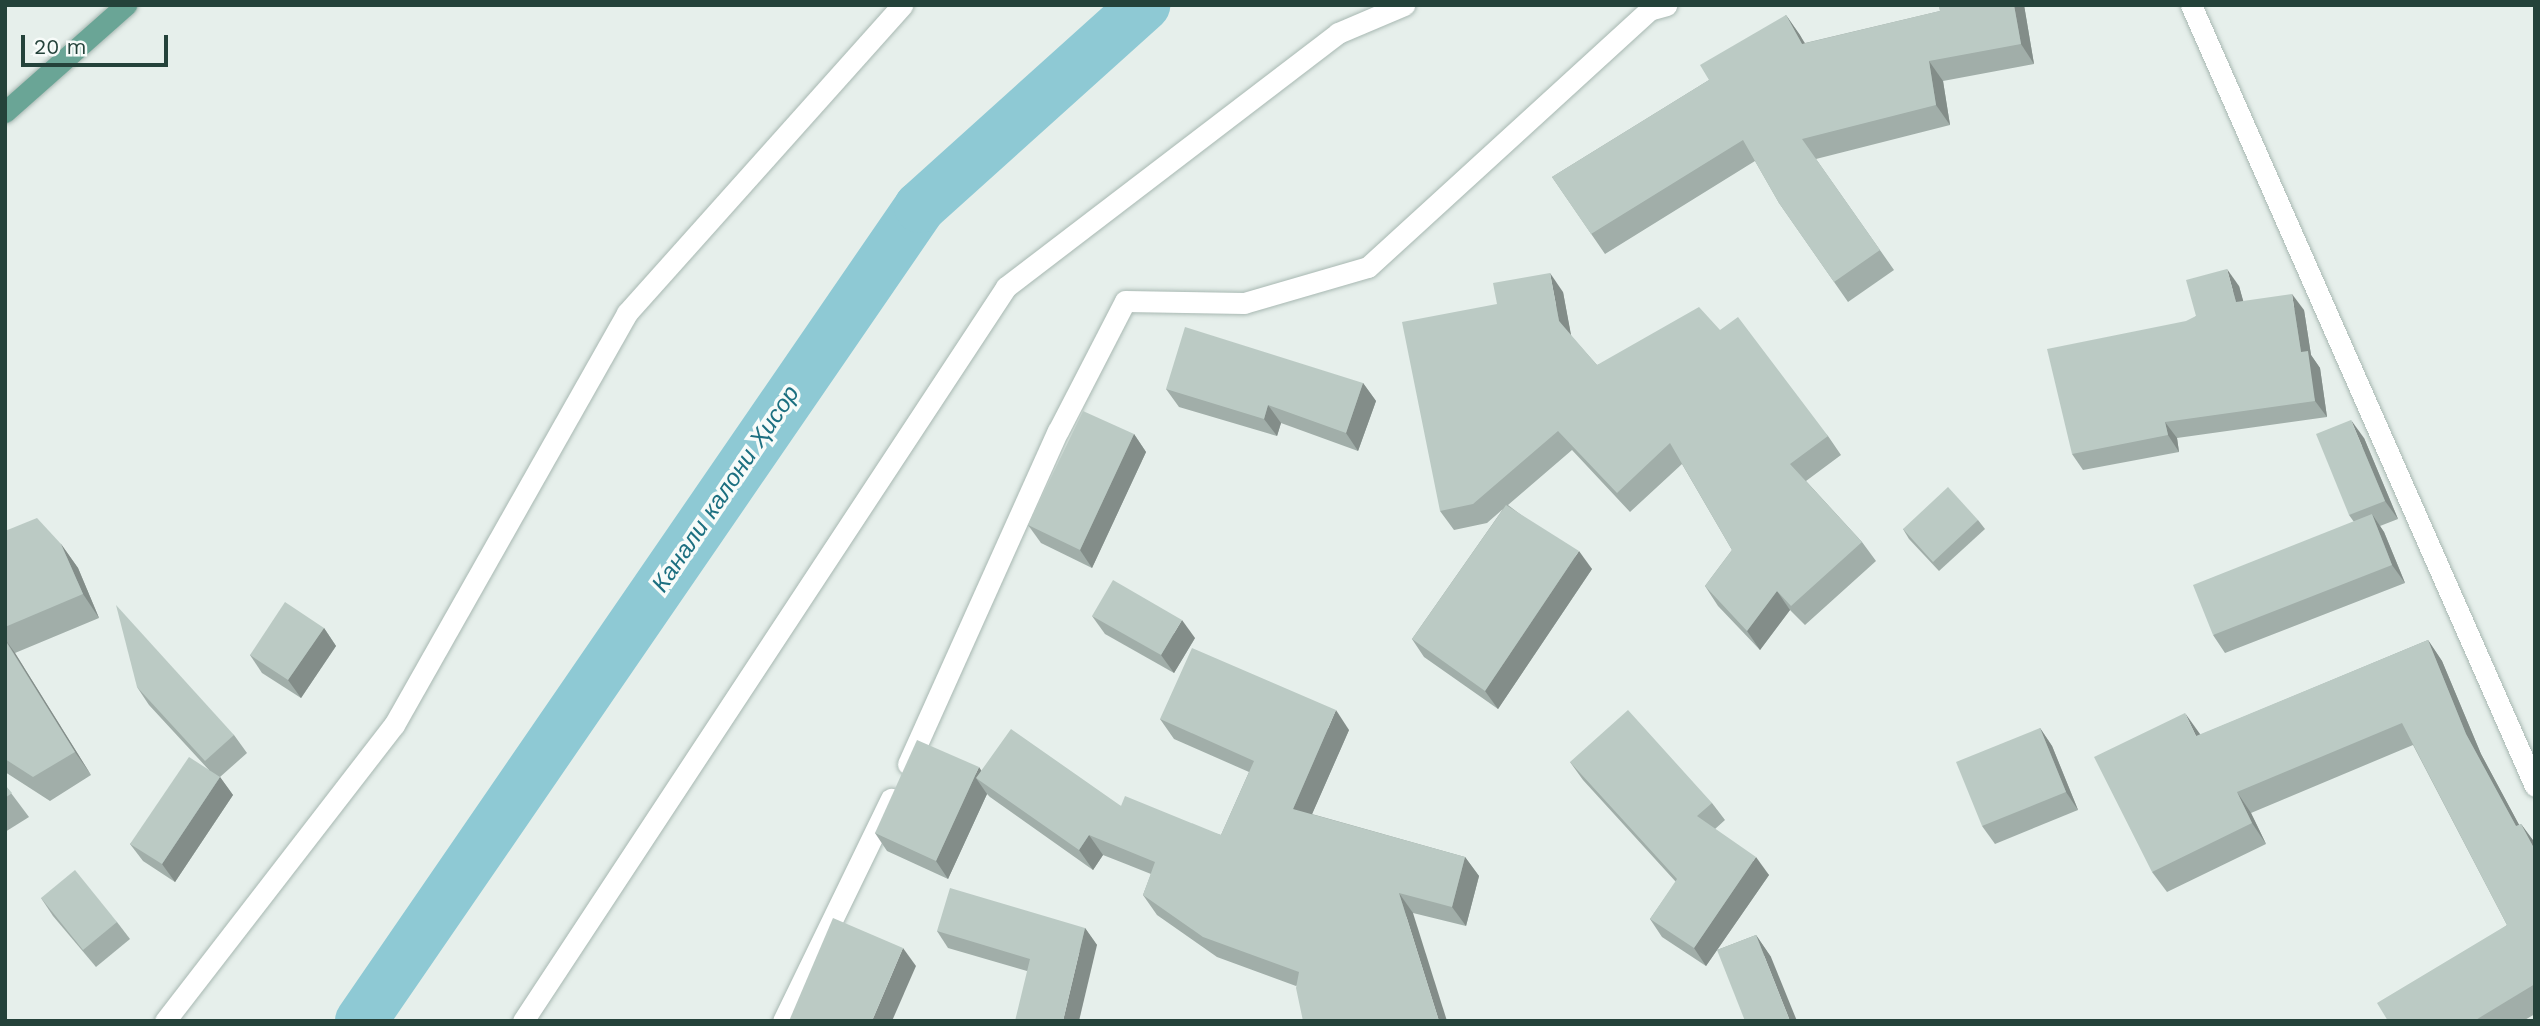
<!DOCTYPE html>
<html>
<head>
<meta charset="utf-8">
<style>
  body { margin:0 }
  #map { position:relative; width:2540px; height:1026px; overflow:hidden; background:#e6efeb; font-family:"Work Sans",sans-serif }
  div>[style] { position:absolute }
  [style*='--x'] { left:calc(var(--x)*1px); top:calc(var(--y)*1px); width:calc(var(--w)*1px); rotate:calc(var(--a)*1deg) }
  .canal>* { height:52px; margin:-26px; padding:0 26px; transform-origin:26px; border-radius:26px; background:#8ec9d4 }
  .roads { filter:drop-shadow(0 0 2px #a8b8b2) drop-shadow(0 0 2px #a8b8b2) }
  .minor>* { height:21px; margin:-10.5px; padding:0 10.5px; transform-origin:10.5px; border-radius:10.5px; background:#fff }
  .major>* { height:21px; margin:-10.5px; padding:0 10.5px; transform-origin:10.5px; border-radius:10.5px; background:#6aa596 }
  .wall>* { inset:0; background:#a1aea9 }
  .shaded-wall>* { inset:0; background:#838d89 }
  .building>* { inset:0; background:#bbcac4 }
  span { translate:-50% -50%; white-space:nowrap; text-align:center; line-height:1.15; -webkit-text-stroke:7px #f7fbf9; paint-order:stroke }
  .water-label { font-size:24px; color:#1c6f80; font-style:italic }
  .frame { position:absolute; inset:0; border:7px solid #24423a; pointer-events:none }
  .scale { position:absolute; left:21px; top:35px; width:147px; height:32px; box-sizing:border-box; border:4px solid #24423a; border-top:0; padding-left:9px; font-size:21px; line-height:24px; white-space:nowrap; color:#24423a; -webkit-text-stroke:5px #f7fbf9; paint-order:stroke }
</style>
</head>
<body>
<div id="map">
  <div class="canal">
    <i style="--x:361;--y:1021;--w:987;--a:-55.52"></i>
    <i style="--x:920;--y:207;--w:302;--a:-42"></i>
  </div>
  <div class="roads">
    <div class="minor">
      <i style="--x:2191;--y:5;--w:853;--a:66.23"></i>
      <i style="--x:908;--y:764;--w:365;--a:-65.8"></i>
      <i style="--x:1058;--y:431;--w:146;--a:-62.7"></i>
      <i style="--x:1125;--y:301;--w:119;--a:1"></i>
      <i style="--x:1244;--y:303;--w:129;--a:-16.2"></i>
      <i style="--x:1368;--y:267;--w:381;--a:-42.4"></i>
      <i style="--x:1649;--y:10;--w:18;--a:-16"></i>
      <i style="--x:165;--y:1021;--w:374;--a:-52.3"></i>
      <i style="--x:394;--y:725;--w:473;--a:-60.5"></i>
      <i style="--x:627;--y:313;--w:413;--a:-48.2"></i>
      <i style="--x:523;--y:1021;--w:879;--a:-56.65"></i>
      <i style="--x:1006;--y:287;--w:418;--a:-37.4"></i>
      <i style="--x:1338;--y:33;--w:72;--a:-23"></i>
      <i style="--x:783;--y:1021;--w:247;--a:-64.1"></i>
    </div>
    <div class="major">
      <i style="--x:5;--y:112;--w:162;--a:-41.5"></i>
    </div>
  </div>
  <div class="wall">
    <i style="clip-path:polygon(1939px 5px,2024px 5px,2034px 64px,1943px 81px,1950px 125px,1816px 159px,1894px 270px,1848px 302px,1779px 203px,1755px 161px,1605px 254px,1552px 177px,1709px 80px,1786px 15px,1805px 43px,1940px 11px)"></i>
    <i style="clip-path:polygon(2239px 286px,2243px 301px,2304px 310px,2311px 355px,2320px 368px,2327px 417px,2177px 438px,2179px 452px,2083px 470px,2072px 454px,2196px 316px)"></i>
    <i style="clip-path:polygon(1563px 292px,1571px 336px,1597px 365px,1720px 330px,1828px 436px,1841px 455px,1806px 481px,1862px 542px,1876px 561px,1805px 625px,1790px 610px,1760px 650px,1718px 606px,1705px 586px,1732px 550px,1682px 464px,1630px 512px,1572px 450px,1508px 505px,1592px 569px,1498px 709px,1424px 657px,1412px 639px,1503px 509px,1487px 523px,1454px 530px,1440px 511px)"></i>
    <i style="clip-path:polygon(1363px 383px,1376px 401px,1358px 451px,1281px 423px,1277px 436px,1179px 407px,1166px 389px)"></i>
    <i style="clip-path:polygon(1134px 434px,1146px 452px,1092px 568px,1041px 543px,1028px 525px)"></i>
    <i style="clip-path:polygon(2364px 438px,2398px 519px,2380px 526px,2384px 532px,2405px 583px,2225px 653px,2213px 635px,2354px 522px,2349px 515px)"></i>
    <i style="clip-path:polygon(1978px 520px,1985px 529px,1939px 571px,1909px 539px,1903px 529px)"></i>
    <i style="clip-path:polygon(5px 531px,61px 544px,78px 568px,99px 618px,15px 653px,91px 775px,50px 801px,5px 772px)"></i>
    <i style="clip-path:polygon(1092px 616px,1195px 638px,1174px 673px,1105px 634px)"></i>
    <i style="clip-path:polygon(324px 628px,336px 646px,301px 698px,262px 673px,250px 655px)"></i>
    <i style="clip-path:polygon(2428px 640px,2442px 661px,2481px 754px,2519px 825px,2521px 824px,2535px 843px,2535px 1014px,2523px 1021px,2388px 1021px,2507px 925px,2413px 745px,2251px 813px,2266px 844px,2167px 892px,2152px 872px,2200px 735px)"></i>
    <i style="clip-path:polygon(137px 687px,234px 735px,247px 753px,220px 777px,233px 795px,175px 882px,143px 861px,130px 844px,209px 770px,149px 705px)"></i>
    <i style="clip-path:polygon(1160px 719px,1349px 730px,1312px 814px,1465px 857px,1479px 876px,1466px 926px,1413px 913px,1296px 986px,1217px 957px,1157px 915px,1143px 895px,1151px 874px,1103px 855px,1093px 870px,990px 797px,987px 794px,948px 879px,887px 851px,875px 833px,981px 771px,1121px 806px,1221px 835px,1249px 772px,1174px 739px)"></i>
    <i style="clip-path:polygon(2040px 728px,2052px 746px,2078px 810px,1995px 844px,1982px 826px)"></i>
    <i style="clip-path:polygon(1570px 762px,1712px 803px,1725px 820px,1715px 829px,1769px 875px,1717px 950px,1756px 935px,1771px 957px,1717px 950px,1706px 966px,1662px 937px,1650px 919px,1676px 882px,1583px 780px)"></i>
    <i style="clip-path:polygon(5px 785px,29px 817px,5px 832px)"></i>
    <i style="clip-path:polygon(41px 898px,117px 922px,130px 939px,96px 967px,53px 916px)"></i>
    <i style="clip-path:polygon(1085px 928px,1097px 945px,1027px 971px,948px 948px,937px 931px)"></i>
  </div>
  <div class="shaded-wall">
    <i style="clip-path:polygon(2014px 5px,2024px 5px,2034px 64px,2021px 44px)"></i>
    <i style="clip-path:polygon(1786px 15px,1800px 35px,1816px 64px,1802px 44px)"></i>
    <i style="clip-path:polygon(1929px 61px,1943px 81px,1950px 125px,1936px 105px)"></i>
    <i style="clip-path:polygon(2227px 269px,2239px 286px,2248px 318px,2236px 302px)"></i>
    <i style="clip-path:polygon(1550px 273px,1563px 292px,1572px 340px,1559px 321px)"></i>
    <i style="clip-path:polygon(2292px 294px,2304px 310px,2311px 355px,2320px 368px,2327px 417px,2315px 401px,2301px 352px)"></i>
    <i style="clip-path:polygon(1363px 383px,1376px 401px,1358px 451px,1346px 433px)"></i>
    <i style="clip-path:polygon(1268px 405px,1281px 423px,1277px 436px,1264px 419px)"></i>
    <i style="clip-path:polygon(2351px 420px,2364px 438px,2398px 519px,2385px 501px)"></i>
    <i style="clip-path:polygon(2165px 422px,2177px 438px,2179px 452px,2168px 435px)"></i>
    <i style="clip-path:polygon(1134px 434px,1146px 452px,1092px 568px,1080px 550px)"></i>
    <i style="clip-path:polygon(2372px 514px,2384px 532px,2405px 583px,2392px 565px)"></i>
    <i style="clip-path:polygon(61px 544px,78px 568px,99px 618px,83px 594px)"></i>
    <i style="clip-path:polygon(1579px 551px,1592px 569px,1498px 709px,1485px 691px)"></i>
    <i style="clip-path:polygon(1777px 591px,1790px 610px,1760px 650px,1747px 631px)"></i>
    <i style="clip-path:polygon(1182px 620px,1195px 638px,1174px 673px,1161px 655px)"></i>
    <i style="clip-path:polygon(324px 628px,336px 646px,301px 698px,288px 680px)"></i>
    <i style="clip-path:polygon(5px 639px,15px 653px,91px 775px,75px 752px)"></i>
    <i style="clip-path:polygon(2428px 640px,2442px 661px,2481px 754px,2531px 847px,2516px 826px,2466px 734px)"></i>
    <i style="clip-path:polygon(1336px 710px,1349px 730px,1306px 828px,1293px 809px)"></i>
    <i style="clip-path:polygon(2185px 713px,2200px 734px,2210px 757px,2196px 736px)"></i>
    <i style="clip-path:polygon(2040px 728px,2052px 746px,2078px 810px,2066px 792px)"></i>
    <i style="clip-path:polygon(979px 767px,991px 785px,976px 778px,987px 794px,948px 879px,936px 861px)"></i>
    <i style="clip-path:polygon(220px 777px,233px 795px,175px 882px,162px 864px)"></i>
    <i style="clip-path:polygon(2237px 792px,2251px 813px,2266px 844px,2252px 823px)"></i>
    <i style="clip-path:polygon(2521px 824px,2535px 843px,2535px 850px)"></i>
    <i style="clip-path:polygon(1089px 835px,1103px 855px,1093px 870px,1079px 850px)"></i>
    <i style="clip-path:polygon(1465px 857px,1479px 876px,1466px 926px,1452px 907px)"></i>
    <i style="clip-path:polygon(1756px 857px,1769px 875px,1706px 966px,1694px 948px)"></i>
    <i style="clip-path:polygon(1399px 893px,1413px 913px,1447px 1021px,1439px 1021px)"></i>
    <i style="clip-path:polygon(1085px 928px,1097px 945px,1079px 1021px,1063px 1021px)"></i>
    <i style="clip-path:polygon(1756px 935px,1771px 957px,1797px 1021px,1790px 1021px)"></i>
    <i style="clip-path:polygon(903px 948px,916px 966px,892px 1021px,872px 1021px)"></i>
  </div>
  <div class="building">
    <i style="clip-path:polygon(1939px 5px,2014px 5px,2021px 44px,1929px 61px,1936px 105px,1802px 139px,1880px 250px,1834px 282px,1779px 203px,1743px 140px,1591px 234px,1552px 177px,1709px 80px,1700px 65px,1786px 15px,1802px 44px,1940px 11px)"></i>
    <i style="clip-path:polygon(2227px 269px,2236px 302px,2292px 294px,2301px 352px,2308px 351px,2315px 401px,2165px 422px,2168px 435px,2072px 454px,2047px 349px,2186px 321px,2196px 316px,2186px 280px)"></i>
    <i style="clip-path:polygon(1550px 273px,1559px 321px,1597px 365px,1699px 307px,1720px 330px,1738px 317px,1828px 436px,1790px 464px,1862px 542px,1791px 606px,1777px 591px,1747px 631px,1705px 586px,1732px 550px,1670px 443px,1617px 493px,1558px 431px,1473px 504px,1440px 511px,1402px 322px,1497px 304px,1493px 283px)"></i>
    <i style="clip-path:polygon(1185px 327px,1363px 383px,1346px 433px,1268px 405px,1264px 419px,1166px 389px)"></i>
    <i style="clip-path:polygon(1083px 411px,1134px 434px,1080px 550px,1028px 525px)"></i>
    <i style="clip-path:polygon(2351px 420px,2385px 501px,2349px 515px,2316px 434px)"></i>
    <i style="clip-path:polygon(1948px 487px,1978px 520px,1933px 562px,1903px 529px)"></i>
    <i style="clip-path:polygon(1506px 505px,1579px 551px,1485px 691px,1412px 639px)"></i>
    <i style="clip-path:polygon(2372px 514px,2392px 565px,2213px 635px,2193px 585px)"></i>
    <i style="clip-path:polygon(37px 518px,61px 544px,83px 594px,5px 627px,5px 531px)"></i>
    <i style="clip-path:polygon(1113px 580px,1182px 620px,1161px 655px,1092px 616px)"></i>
    <i style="clip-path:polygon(285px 602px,324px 628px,288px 680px,250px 655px)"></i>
    <i style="clip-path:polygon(116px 605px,234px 735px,205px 761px,137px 687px)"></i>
    <i style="clip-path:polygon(5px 640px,75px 752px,33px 777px,5px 759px)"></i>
    <i style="clip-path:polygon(2428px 640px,2466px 734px,2516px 826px,2521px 824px,2535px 850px,2535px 984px,2474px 1021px,2388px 1021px,2377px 1003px,2507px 925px,2402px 723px,2237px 792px,2252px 823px,2152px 872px,2094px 757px,2185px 713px,2196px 736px)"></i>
    <i style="clip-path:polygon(1192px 648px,1336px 710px,1293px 809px,1465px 857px,1452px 907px,1399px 893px,1439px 1021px,1303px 1021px,1296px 988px,1299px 972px,1203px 937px,1143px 895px,1155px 862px,1089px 835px,1079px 850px,976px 778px,1011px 729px,1121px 806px,1125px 796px,1221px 835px,1254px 761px,1160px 719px)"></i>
    <i style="clip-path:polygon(1628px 710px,1712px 803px,1697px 816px,1756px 857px,1694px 948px,1650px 919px,1677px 879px,1570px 762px)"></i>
    <i style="clip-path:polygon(2040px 728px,2066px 792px,1982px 826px,1956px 762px)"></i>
    <i style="clip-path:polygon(917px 740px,979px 767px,936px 861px,875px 833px)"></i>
    <i style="clip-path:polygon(189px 757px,220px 777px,162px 864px,130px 844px)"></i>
    <i style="clip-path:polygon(5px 785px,12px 793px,5px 798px)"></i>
    <i style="clip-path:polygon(75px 870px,117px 922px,83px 950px,41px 898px)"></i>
    <i style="clip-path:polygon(950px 888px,1085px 928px,1063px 1021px,1015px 1021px,1030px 959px,937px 931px)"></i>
    <i style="clip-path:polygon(833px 918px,903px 948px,872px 1021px,789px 1021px)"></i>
    <i style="clip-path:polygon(1756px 935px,1790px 1021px,1745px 1021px,1717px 950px)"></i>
  </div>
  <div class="water-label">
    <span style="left:726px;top:489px;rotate:-56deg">Канали калони Ҳисор</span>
  </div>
  <div class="frame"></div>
  <div class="scale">20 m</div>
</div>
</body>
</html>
